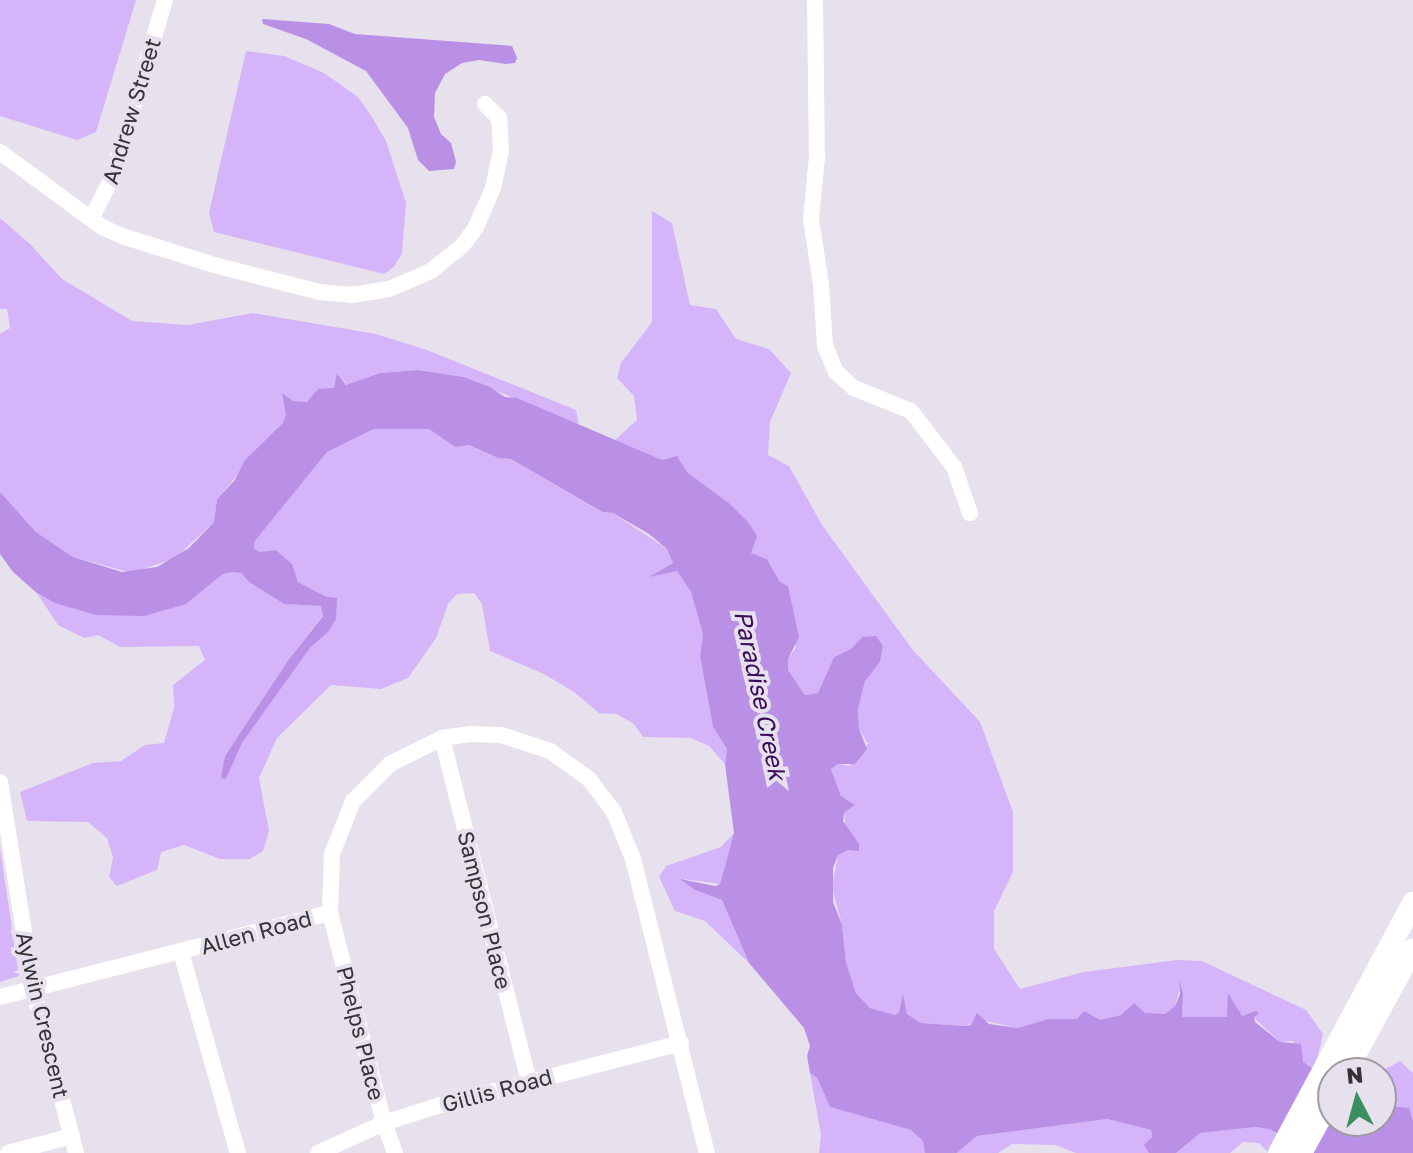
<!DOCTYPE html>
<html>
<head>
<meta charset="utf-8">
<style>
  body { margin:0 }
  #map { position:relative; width:1413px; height:1153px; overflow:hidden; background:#e6e1ec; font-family:"Golos Text",sans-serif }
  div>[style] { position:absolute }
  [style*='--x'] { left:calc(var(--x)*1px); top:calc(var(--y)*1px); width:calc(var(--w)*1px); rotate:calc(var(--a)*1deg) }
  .green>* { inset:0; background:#d6b4fa }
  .water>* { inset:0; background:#ba8fe6 }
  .minor>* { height:16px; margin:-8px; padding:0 8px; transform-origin:8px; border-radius:8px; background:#fff }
  .secondary>* { height:22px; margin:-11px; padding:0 11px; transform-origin:11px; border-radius:11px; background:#fff }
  span { translate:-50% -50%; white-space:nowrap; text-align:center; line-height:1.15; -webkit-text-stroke:8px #e6e1ec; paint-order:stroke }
  .street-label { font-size:22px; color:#343236 }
  .water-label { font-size:24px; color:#390b59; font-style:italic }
  .north { position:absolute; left:1317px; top:1057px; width:80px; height:80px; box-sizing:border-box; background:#e6e1ec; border:2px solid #9f9ba3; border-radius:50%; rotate:354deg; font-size:22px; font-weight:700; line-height:32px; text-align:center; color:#343236 }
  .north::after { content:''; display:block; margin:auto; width:28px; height:36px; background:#3b8e60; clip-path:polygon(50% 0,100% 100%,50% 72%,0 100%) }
</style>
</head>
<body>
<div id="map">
  <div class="green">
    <i style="clip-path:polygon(0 0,136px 0,96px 132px,77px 140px,0 116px)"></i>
    <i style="clip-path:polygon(246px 51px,284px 56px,324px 73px,358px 97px,372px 117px,386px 141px,406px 203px,402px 253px,394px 267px,384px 274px,214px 232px,209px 213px)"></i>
    <i style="clip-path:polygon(652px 211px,672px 223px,690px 305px,716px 309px,736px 339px,769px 349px,791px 373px,770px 422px,768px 455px,789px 466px,822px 525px,912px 649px,980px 722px,1013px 812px,1013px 872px,994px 911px,994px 949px,1020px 989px,1084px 972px,1177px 960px,1202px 961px,1306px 1010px,1323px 1034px,1314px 1072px,1302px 1062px,1293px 1041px,1280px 1042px,1253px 1017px,1242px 1016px,1230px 1009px,1227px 1017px,1182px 1017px,1183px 993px,1180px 986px,1175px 1006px,1165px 1014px,1144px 1014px,1132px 1007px,1121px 1015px,1100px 1021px,1048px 1019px,1018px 1028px,981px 1020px,964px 1026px,921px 1023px,907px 1014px,903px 995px,899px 1012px,895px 1015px,870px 1008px,856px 993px,846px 962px,842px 925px,832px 887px,838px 855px,848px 849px,844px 813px,855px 805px,841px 796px,831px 769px,838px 764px,849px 766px,868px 744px,859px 729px,858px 709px,865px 680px,880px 662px,883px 646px,862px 637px,851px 649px,834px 657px,818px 693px,805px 695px,788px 670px,788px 659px,796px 647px,780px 582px,767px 559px,750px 553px,730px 504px,687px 472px,677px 457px,662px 460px,614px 441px,637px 420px,634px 396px,617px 378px,621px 363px,652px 322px)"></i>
    <i style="clip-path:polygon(0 218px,30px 244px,62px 279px,132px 321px,188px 325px,253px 313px,376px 334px,427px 350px,576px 410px,579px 426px,464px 377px,418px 370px,380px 373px,347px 385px,338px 374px,334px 388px,307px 402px,293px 401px,283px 423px,217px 499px,214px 522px,175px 558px,132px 573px,73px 557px,36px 532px,0 492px,0 334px,10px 328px,7px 309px,0 309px)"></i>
    <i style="clip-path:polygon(374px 429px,429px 429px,455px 447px,469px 445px,498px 458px,511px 459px,601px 512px,613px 513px,667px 549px,673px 563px,652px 575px,677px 571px,691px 592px,703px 634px,700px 656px,713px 727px,727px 749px,725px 764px,709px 746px,691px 738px,643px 737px,634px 724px,617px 714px,599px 713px,574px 692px,544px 674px,490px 651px,482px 604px,474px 593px,457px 594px,448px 604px,436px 638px,408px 678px,381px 689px,331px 685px,277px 738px,259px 778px,269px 831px,263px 851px,250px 859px,220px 859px,184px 845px,161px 852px,157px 870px,117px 886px,109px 877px,113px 858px,107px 838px,88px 822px,27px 821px,20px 792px,93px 763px,121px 761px,145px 745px,164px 743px,174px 708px,173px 685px,205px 660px,199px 646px,120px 647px,98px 635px,84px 638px,58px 625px,37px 593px,55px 603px,186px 604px,223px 574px,232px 572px,241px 573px,249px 582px,284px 604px,321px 606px,323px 615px,289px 659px,225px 756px,226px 779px,242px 743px,310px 648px,328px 632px,327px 597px,298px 582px,291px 564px,276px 550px,260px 553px,254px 549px,254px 541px,327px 452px)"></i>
    <i style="clip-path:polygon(734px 833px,720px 884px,683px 879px,695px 890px,722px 900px,749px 963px,705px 921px,675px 911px,659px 877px,666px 866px,721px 847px)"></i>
    <i style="clip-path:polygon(0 848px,19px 976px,0 982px)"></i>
    <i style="clip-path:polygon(1400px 1061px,1413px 1073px,1413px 1121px,1410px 1115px,1386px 1106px,1381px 1098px,1378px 1073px)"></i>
    <i style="clip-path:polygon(810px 1073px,817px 1078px,830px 1107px,911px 1130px,923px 1141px,925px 1153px,819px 1153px,821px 1135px)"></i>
    <i style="clip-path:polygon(1107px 1119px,1151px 1130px,1152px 1137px,1145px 1145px,1149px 1153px,1076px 1153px,1056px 1145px,1012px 1144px,998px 1153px,957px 1153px,977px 1136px)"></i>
    <i style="clip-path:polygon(1256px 1127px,1270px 1128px,1277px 1135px,1268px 1152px,1259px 1143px,1243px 1142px,1230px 1153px,1176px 1153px,1199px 1133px)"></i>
  </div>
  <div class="water">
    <i style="clip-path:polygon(262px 19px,329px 24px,355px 34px,512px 46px,517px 58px,515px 63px,506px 64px,479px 60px,462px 63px,445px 74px,435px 93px,434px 117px,441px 134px,451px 143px,456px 162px,454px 169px,429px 171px,418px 160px,408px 128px,366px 71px,306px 39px,263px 24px)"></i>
    <i style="clip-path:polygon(418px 370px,464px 377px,490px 387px,505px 397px,517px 398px,662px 460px,677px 456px,687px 472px,730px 504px,748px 522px,757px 536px,751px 553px,767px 559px,780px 582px,788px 586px,799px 637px,788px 659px,788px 670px,805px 695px,818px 693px,834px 657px,851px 649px,862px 637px,876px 636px,883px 646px,880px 662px,865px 681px,858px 709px,859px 729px,867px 749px,855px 764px,838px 764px,831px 769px,841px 796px,855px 805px,844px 813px,843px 821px,859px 844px,859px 851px,848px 850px,838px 855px,833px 868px,833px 902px,842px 925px,846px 962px,856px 993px,870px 1008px,895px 1015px,899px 1012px,903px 993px,907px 1014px,921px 1023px,964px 1026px,971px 1025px,977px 1013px,989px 1024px,1018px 1028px,1048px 1019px,1077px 1019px,1084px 1011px,1100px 1020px,1121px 1015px,1134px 1003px,1145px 1013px,1165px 1014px,1175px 1006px,1180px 994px,1179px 981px,1183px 993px,1182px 1017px,1227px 1017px,1228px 993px,1242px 1016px,1256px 1011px,1259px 1014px,1254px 1017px,1255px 1022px,1280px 1042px,1301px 1044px,1303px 1062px,1333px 1082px,1333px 1121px,1381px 1121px,1381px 1098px,1386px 1106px,1409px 1108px,1413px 1121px,1413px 1153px,1306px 1153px,1270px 1129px,1256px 1127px,1200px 1133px,1176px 1153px,1149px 1153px,1144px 1145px,1152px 1137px,1151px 1130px,1107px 1119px,977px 1136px,957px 1153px,925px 1153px,923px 1141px,911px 1130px,830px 1107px,817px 1078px,810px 1073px,807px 1056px,810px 1046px,804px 1028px,749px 963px,722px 900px,695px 890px,680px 879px,715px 886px,720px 884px,734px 833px,725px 764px,727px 749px,713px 727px,700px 656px,703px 634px,691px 592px,677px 571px,649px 577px,673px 563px,667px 549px,649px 534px,613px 513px,602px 512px,511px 459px,498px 458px,469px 445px,455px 447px,429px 429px,374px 429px,327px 452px,254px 542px,254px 549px,260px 552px,276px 550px,292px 564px,298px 582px,327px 597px,337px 598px,336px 619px,328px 632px,310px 648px,242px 743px,226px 779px,221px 778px,225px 756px,289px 659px,323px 616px,321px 606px,284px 604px,249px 582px,241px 573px,232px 572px,223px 574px,186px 604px,144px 616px,96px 615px,55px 603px,37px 593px,13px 572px,0 554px,0 492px,36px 532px,73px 557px,122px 572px,157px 567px,189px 548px,214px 522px,217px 499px,235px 480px,245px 460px,283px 423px,286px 414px,282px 393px,293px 401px,307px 402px,318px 389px,334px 388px,337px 373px,346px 385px,380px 373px)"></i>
  </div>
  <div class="minor">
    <i style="--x:815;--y:0;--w:157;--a:89.3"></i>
    <i style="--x:817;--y:157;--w:62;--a:95.5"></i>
    <i style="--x:811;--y:219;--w:66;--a:81.3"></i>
    <i style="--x:821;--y:284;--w:62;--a:86.3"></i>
    <i style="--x:825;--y:346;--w:28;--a:67"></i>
    <i style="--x:836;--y:372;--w:24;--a:42"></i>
    <i style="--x:854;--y:388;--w:61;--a:22"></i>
    <i style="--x:911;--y:411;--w:71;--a:52.5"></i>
    <i style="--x:954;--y:467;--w:49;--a:70.8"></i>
    <i style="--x:0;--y:152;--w:127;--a:36.3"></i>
    <i style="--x:102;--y:227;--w:22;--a:24"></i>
    <i style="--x:122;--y:236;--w:96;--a:17.5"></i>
    <i style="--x:214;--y:265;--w:108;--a:14.4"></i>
    <i style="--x:319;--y:292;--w:32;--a:5"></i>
    <i style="--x:351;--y:295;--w:38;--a:-9"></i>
    <i style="--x:389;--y:289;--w:46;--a:-23.2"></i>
    <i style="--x:431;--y:271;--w:41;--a:-39.1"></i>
    <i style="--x:463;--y:245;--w:22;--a:-54"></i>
    <i style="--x:476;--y:227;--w:43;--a:-66.4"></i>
    <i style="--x:493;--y:188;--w:38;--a:-78"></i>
    <i style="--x:501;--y:151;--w:33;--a:-93"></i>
    <i style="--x:499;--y:118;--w:20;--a:-135"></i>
    <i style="--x:91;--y:219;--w:44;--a:-62.9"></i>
    <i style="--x:111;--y:180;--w:188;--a:-73.3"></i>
    <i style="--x:442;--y:738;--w:354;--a:75.8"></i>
    <i style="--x:0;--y:782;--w:210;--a:80.9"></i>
    <i style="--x:33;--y:989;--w:170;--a:75.3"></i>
    <i style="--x:181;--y:952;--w:209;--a:74.2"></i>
    <i style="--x:0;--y:997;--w:341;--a:-14.3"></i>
    <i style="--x:8;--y:1153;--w:66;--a:-14.9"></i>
    <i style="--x:318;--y:1153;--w:72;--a:-24.4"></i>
    <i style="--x:384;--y:1123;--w:56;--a:-17.8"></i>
    <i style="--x:437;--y:1106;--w:252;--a:-14.5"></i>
    <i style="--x:395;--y:1153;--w:32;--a:-110"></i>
    <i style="--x:384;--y:1123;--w:217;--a:-104.4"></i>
    <i style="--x:330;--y:913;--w:59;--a:-88.1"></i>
    <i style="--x:332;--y:854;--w:57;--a:-68.4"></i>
    <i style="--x:353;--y:801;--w:52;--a:-45"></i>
    <i style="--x:390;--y:764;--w:58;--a:-26.6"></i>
    <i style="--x:442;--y:738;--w:29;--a:-8"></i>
    <i style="--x:471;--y:734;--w:30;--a:2"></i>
    <i style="--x:501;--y:735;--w:52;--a:18.1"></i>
    <i style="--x:550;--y:751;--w:48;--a:35.7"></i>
    <i style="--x:589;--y:779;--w:41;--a:52.9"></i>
    <i style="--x:614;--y:812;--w:51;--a:68"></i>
    <i style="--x:633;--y:859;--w:303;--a:75.9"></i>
  </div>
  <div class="secondary">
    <i style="--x:1345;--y:1073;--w:141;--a:-61.3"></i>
    <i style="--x:1279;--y:1153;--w:284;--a:-61.8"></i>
    <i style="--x:1301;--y:1153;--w:66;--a:-61.1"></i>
  </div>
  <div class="street-label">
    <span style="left:131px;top:111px;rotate:-73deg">Andrew Street</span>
    <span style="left:485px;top:910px;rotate:76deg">Sampson Place</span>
    <span style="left:256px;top:932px;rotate:-15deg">Allen Road</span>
    <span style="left:43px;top:1015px;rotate:77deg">Aylwin Crescent</span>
    <span style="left:361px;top:1033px;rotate:76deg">Phelps Place</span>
    <span style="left:497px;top:1090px;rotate:-15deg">Gillis Road</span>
  </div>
  <div class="water-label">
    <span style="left:761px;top:695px;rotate:78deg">Paradise Creek</span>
  </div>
  <div class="north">N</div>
</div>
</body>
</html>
